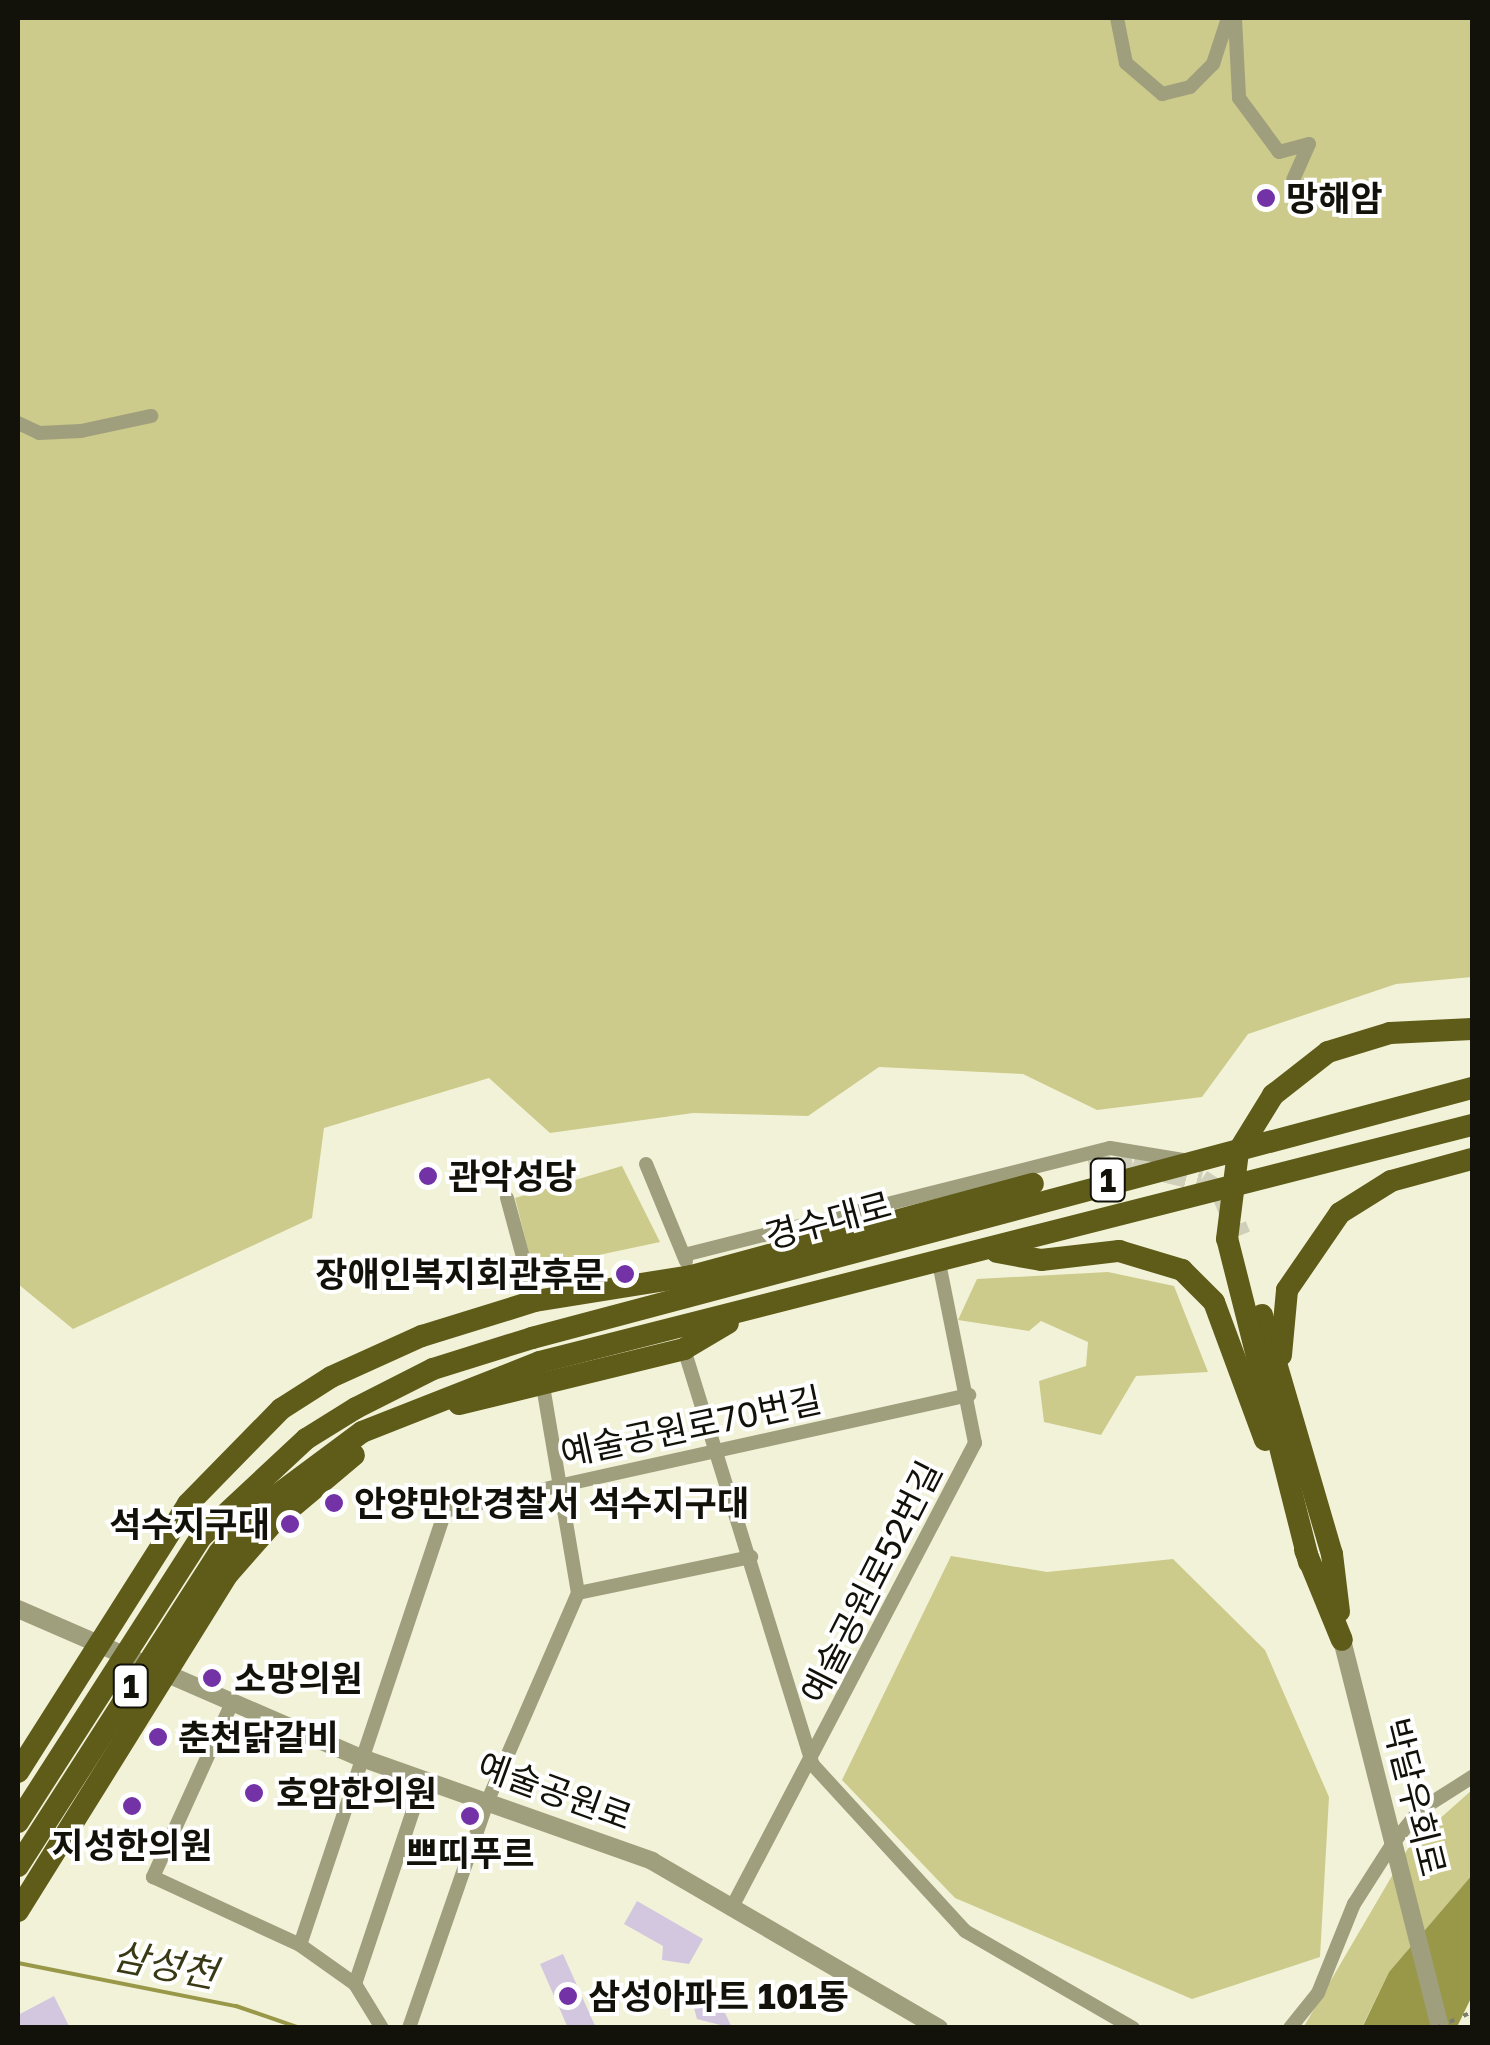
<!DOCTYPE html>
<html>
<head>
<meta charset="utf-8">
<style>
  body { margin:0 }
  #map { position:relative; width:1490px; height:2045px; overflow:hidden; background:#f2f2d9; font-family:"Golos Text","Noto Sans KR",sans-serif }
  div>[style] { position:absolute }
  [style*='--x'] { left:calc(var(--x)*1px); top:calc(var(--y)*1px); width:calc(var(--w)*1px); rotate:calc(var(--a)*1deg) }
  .green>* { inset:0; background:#cccb8b }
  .water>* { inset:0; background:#999848 }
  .stream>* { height:4px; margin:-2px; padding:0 2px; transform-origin:2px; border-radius:2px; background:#999848 }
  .building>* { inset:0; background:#d2c7de }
  .primary-tunnel>* { height:22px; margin-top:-11px; transform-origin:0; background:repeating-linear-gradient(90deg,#d0d0ba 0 22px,transparent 0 33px) }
  .minor>* { height:14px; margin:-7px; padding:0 7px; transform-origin:7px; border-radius:7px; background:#9f9f7e }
  .tertiary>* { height:18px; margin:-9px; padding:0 9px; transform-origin:9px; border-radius:9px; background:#9f9f7e }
  .primary>* { height:22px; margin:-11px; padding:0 11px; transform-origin:11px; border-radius:11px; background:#5e5c18 }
  .rail>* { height:4px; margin-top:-2px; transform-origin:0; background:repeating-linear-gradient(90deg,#7d7d6d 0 5px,transparent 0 15px) }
  .dots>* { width:28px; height:28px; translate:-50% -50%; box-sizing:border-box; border:5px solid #fff; border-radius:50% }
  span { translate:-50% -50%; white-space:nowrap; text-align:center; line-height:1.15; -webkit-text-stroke:8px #fff; paint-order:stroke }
  .shield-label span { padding:2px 8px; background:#fff; border:2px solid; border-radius:8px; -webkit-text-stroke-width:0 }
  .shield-label { font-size:32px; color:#12120a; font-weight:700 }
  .poi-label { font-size:35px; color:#12120a; font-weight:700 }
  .left { translate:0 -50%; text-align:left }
  .right { translate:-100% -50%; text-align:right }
  .street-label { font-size:35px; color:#12120a }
  .water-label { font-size:38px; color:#3a3916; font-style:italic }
  .frame { position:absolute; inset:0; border:20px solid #12120a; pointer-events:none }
</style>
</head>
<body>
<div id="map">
  <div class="green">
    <i style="clip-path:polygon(18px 18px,1472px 18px,1472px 977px,1396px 984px,1248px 1034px,1202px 1097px,1097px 1110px,1023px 1074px,879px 1067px,808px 1116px,693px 1113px,550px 1133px,489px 1078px,324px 1128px,312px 1218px,73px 1329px,18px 1284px)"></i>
    <i style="clip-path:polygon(622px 1166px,660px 1242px,533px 1269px,515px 1198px)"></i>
    <i style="clip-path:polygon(1108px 1272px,1174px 1286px,1208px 1372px,1136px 1376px,1101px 1435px,1044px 1422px,1039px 1381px,1086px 1366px,1088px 1342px,1041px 1321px,1029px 1331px,958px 1320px,977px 1279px)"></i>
    <i style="clip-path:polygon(951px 1556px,1047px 1572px,1173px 1559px,1265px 1650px,1329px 1797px,1320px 1957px,1192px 1999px,955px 1898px,842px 1780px)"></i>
    <i style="clip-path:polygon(1472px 1790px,1472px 1875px,1389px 1972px,1362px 2027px,1303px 2028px,1410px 1845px)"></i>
  </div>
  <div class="water">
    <i style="clip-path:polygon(1472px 1875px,1472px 1996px,1457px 2027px,1362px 2028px,1389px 1972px)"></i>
  </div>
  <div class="stream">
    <i style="--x:18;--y:1963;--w:222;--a:11.2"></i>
    <i style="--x:236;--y:2006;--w:68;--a:19"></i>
  </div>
  <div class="building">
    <i style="clip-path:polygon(637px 1901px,703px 1939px,689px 1964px,662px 1960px,663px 1946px,624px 1924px)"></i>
    <i style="clip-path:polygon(563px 1954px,596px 2028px,568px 2028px,540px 1964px)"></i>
    <i style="clip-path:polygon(708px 1976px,732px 2028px,697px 2019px,688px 1986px)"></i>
    <i style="clip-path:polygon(54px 1996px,70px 2028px,18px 2028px,18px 2015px)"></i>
  </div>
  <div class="primary-tunnel">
    <i style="--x:1089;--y:1169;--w:44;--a:-6.5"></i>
    <i style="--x:1133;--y:1164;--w:70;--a:13.2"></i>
    <i style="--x:1201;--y:1180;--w:27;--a:34"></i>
    <i style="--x:1223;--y:1195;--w:44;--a:67.5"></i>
  </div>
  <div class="minor">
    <i style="--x:1117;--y:18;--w:46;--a:78.7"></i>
    <i style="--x:1126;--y:63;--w:48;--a:40.7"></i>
    <i style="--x:1162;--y:94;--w:29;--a:-14"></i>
    <i style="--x:1190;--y:87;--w:33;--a:-45"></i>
    <i style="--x:1213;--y:64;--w:48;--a:-71.9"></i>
    <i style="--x:1235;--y:18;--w:80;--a:87.1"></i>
    <i style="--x:1239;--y:98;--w:67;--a:53.5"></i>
    <i style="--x:1279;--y:152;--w:31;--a:-15"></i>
    <i style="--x:1309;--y:144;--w:39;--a:114"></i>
    <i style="--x:18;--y:423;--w:23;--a:25"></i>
    <i style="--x:39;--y:433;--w:42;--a:-2.7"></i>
    <i style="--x:81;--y:431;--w:72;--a:-12.1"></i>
    <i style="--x:646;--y:1164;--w:105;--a:67.6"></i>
    <i style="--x:507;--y:1198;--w:107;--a:74.8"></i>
    <i style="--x:684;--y:1255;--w:439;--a:-14.1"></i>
    <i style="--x:1110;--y:1148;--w:74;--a:9.3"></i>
    <i style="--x:684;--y:1349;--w:436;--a:72.8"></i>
    <i style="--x:813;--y:1765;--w:225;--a:47.5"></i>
    <i style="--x:965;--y:1931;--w:194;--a:30"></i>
    <i style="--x:578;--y:1593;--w:177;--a:-11.8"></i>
    <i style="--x:231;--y:1705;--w:189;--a:114.4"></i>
    <i style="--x:153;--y:1877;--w:162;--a:24.8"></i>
    <i style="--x:300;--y:1945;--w:67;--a:35.3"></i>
    <i style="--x:355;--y:1984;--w:52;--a:58.5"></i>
    <i style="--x:731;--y:1909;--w:526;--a:-62.36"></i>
    <i style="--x:975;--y:1443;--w:184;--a:-101.3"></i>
    <i style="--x:300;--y:1945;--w:458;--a:-71.5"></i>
    <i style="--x:445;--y:1511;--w:537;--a:-12.48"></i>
    <i style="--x:355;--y:1984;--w:217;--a:-71.5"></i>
    <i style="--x:409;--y:2028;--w:241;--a:-70.9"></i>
    <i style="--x:488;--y:1800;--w:226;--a:-66.5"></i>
    <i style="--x:578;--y:1593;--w:215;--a:-99.6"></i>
    <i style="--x:1290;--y:2028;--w:45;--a:-51.3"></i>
    <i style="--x:1318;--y:1993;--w:96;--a:-68"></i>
    <i style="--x:1354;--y:1904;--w:72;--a:-57.4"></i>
    <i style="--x:1393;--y:1843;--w:43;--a:-50.7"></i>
    <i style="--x:1420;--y:1810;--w:62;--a:-32.4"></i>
  </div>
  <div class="tertiary">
    <i style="--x:18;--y:1609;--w:372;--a:23.5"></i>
    <i style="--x:359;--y:1757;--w:311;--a:19.5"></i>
    <i style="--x:652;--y:1861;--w:332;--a:30.2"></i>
    <i style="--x:1342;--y:1640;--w:400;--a:75.8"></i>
  </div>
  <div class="primary">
    <i style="--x:997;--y:1252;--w:45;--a:10.3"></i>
    <i style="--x:1041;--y:1260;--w:79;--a:-6.6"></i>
    <i style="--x:1119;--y:1251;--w:66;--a:16.8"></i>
    <i style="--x:1182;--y:1270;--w:45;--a:45"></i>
    <i style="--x:1214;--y:1302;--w:147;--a:69.7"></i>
    <i style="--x:1262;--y:1315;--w:249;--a:73.7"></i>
    <i style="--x:1332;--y:1554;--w:58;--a:83.1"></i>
    <i style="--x:1281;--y:1355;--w:65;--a:-84.7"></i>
    <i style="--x:1287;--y:1290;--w:93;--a:-55.5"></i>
    <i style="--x:1340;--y:1213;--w:60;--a:-32.1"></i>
    <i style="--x:1391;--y:1181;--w:84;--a:-15.2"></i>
    <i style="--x:459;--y:1404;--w:232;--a:-13.7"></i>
    <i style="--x:684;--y:1349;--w:51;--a:-30.6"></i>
    <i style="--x:1305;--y:1550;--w:97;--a:67.7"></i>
    <i style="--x:1309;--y:1562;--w:333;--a:-104.2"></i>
    <i style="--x:1227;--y:1239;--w:88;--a:-82.8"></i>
    <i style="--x:1238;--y:1152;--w:67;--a:-58.4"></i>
    <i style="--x:1273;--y:1095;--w:70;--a:-38"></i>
    <i style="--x:1328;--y:1052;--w:65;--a:-17"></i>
    <i style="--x:1390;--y:1033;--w:82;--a:-2.8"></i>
    <i style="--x:18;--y:1772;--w:317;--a:-57.6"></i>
    <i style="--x:188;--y:1504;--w:133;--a:-45.6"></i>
    <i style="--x:281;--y:1409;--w:59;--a:-32.6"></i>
    <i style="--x:331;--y:1377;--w:100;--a:-24.3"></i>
    <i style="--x:422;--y:1336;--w:118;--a:-17.2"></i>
    <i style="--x:535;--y:1301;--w:158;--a:-9.1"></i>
    <i style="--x:691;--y:1276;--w:354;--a:-15.1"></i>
    <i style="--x:18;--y:1822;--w:339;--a:-57.3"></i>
    <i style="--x:201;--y:1537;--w:144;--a:-43"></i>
    <i style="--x:306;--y:1439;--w:59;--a:-31.8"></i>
    <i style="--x:356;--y:1408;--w:86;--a:-26.9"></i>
    <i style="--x:433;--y:1369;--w:104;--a:-17.4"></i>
    <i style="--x:532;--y:1338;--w:973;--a:-14.89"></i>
    <i style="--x:18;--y:1866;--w:372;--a:-57.3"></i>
    <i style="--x:219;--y:1553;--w:52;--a:-49.6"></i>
    <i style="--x:253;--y:1513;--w:136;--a:-36.6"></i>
    <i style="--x:362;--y:1432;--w:191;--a:-21.5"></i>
    <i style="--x:540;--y:1362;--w:962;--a:-14.27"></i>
    <i style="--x:18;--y:1911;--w:397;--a:-58.1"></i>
    <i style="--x:228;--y:1574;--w:67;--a:-48.7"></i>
    <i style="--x:272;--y:1524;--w:107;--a:-40.1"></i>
  </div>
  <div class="rail">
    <i style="--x:1436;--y:2028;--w:39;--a:-24"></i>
  </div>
  <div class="dots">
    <i style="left:1266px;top:198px;background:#7332a6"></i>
    <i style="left:428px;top:1176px;background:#7332a6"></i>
    <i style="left:625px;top:1274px;background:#7332a6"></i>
    <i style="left:334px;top:1503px;background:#7332a6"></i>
    <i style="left:290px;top:1524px;background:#7332a6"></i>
    <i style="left:212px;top:1678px;background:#7332a6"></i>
    <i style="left:158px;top:1737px;background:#7332a6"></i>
    <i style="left:254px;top:1793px;background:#7332a6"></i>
    <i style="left:132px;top:1806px;background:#7332a6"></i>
    <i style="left:470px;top:1816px;background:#7332a6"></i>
    <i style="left:568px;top:1996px;background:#7332a6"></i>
  </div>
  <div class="shield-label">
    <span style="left:1108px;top:1180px">1</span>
    <span style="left:131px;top:1686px">1</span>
  </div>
  <div class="poi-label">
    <span class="left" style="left:1286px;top:198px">망해암</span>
    <span class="left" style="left:448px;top:1176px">관악성당</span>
    <span class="right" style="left:605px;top:1274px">장애인복지회관후문</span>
    <span class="left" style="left:354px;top:1503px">안양만안경찰서 석수지구대</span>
    <span class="right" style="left:270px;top:1524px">석수지구대</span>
    <span class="left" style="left:234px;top:1678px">소망의원</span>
    <span class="left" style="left:178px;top:1737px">춘천닭갈비</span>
    <span class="left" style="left:276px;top:1793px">호암한의원</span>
    <span style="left:132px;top:1845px">지성한의원</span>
    <span style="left:470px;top:1853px">쁘띠푸르</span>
    <span class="left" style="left:588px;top:1996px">삼성아파트 101동</span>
  </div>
  <div class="street-label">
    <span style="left:828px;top:1220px;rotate:-15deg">경수대로</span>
    <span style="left:691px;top:1426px;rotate:-12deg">예술공원로70번길</span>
    <span style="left:871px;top:1582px;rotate:-63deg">예술공원로52번길</span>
    <span style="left:555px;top:1791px;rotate:20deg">예술공원로</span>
    <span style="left:1415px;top:1797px;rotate:76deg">박달우회로</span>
  </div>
  <div class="water-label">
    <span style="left:165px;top:1964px;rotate:11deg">삼성천</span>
  </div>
  <div class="frame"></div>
</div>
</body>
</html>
